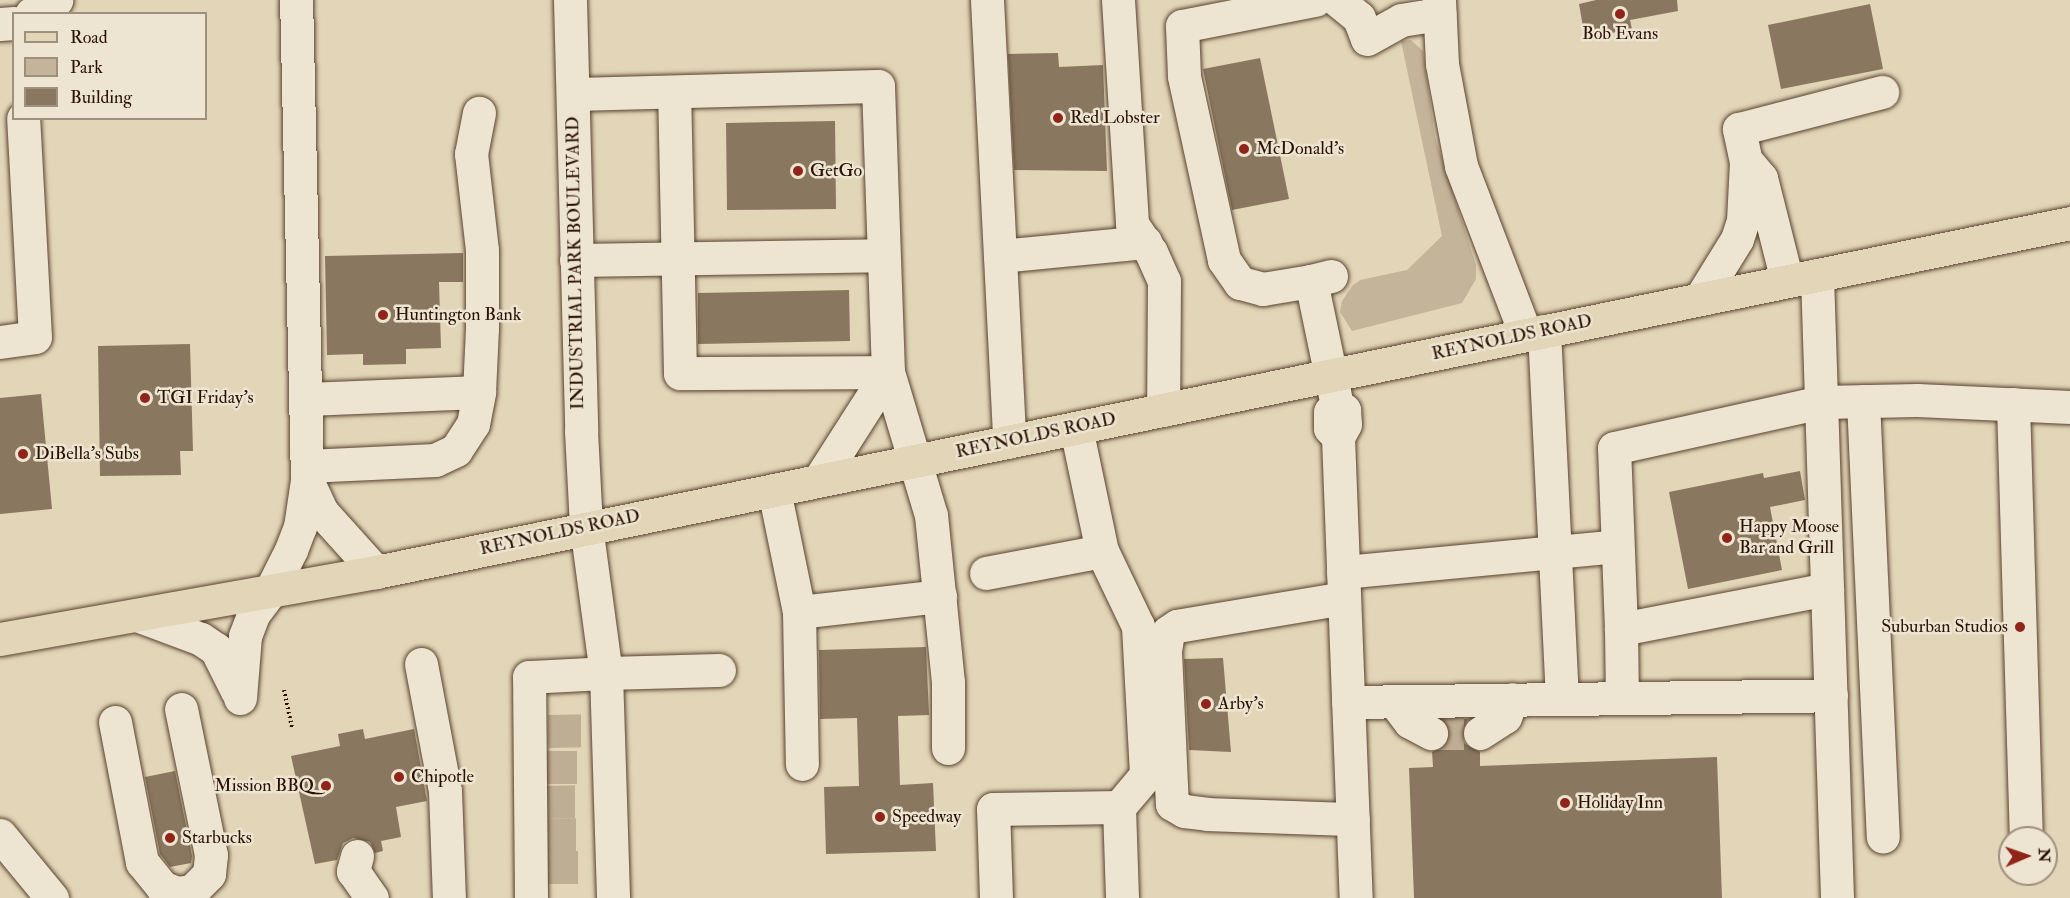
<!DOCTYPE html>
<html>
<head>
<meta charset="utf-8">
<style>
  body { margin:0 }
  #map { position:relative; width:2070px; height:898px; overflow:hidden; background:#e3d5b8; font-family:"IM FELL Double Pica",serif }
  div>[style] { position:absolute }
  [style*='--x'] { left:calc(var(--x)*1px); top:calc(var(--y)*1px); width:calc(var(--w)*1px); rotate:calc(var(--a)*1deg) }
  .green>* { inset:0; background:#c4b499 }
  .building>* { inset:0; background:#8a7760 }
  .minor-tunnel>* { height:33px; margin-top:-16.5px; transform-origin:0; background:repeating-linear-gradient(90deg,#beae93 0 33px,transparent 0 49px) }
  .path>* { height:4px; margin-top:-2px; transform-origin:0; background:repeating-linear-gradient(90deg,#2a1200 0 1.5px,transparent 0 4.5px) }
  .roads { filter:drop-shadow(0 0 2px #58432e) drop-shadow(0 0 2px #58432e) }
  .minor>* { height:33px; margin:-16.5px; padding:0 16.5px; transform-origin:16.5px; border-radius:16.5px; background:#ede4d1 }
  .major>* { height:33px; margin:-16.5px; padding:0 16.5px; transform-origin:16.5px; border-radius:16.5px; background:#e3d5b8 }
  .dots>* { width:16px; height:16px; translate:-50% -50%; box-sizing:border-box; border:3px solid #ede4d1; border-radius:50% }
  span { translate:-50% -50%; white-space:nowrap; text-align:center; line-height:1.15; -webkit-text-stroke:5px #ede4d1; paint-order:stroke }
  .poi-label { font-size:18px; color:#2a1200 }
  .left { translate:0 -50%; text-align:left }
  .right { translate:-100% -50%; text-align:right }
  .street-label { font-size:18px; color:#2a1200 }
  .legend { position:absolute; left:12px; top:12px; width:195px; height:108px; box-sizing:border-box; background:#ede4d1; border:2px solid #9f907d; margin:0; padding:8px 10px; list-style:none; font-size:18px; color:#2a1200 }
  .legend li { display:flex; align-items:center; gap:12px; height:30px }
  .legend b { width:30px; border:2px solid #9f907d }
  .north { position:absolute; left:1998px; top:826px; width:60px; height:60px; box-sizing:border-box; background:#ede4d1; border:2px solid #9f907d; border-radius:50%; rotate:88deg; font-size:16px; font-weight:700; line-height:24px; text-align:center; color:#2a1200 }
  .north::after { content:''; display:block; margin:auto; width:21px; height:27px; background:#8f2418; clip-path:polygon(50% 0,100% 100%,50% 72%,0 100%) }
</style>
</head>
<body>
<div id="map">
  <div class="green">
    <i style="clip-path:polygon(1411px 40px,1423px 51px,1435px 137px,1476px 265px,1476px 279px,1462px 303px,1352px 331px,1340px 312px,1342px 301px,1353px 285px,1360px 280px,1407px 270px,1442px 236px,1401px 41px)"></i>
  </div>
  <div class="building">
    <i style="clip-path:polygon(1596px 0,1677px 0,1678px 11px,1630px 20px,1632px 29px,1585px 38px,1579px 4px)"></i>
    <i style="clip-path:polygon(1870px 4px,1883px 69px,1781px 89px,1768px 25px)"></i>
    <i style="clip-path:polygon(1058px 53px,1059px 67px,1103px 65px,1107px 171px,1014px 170px,1008px 54px)"></i>
    <i style="clip-path:polygon(1260px 58px,1289px 199px,1232px 210px,1203px 69px)"></i>
    <i style="clip-path:polygon(835px 121px,836px 209px,727px 210px,726px 123px)"></i>
    <i style="clip-path:polygon(463px 253px,463px 282px,439px 282px,441px 348px,406px 349px,406px 364px,363px 365px,363px 354px,327px 355px,325px 256px)"></i>
    <i style="clip-path:polygon(849px 290px,850px 341px,698px 344px,698px 293px)"></i>
    <i style="clip-path:polygon(190px 344px,193px 451px,180px 451px,181px 475px,100px 476px,98px 346px)"></i>
    <i style="clip-path:polygon(41px 394px,52px 509px,0 514px,0 398px)"></i>
    <i style="clip-path:polygon(1800px 471px,1805px 500px,1770px 507px,1782px 570px,1688px 589px,1669px 492px,1763px 473px,1764px 478px)"></i>
    <i style="clip-path:polygon(926px 647px,929px 715px,898px 716px,900px 785px,933px 783px,936px 851px,826px 854px,824px 787px,859px 786px,857px 718px,820px 719px,819px 650px)"></i>
    <i style="clip-path:polygon(1223px 658px,1231px 752px,1189px 750px,1184px 659px)"></i>
    <i style="clip-path:polygon(1443px 719px,1468px 719px,1461px 734px,1465px 744px,1480px 752px,1480px 766px,1717px 757px,1722px 898px,1414px 898px,1409px 768px,1433px 767px,1432px 752px,1441px 748px,1450px 733px)"></i>
    <i style="clip-path:polygon(363px 729px,365px 739px,414px 729px,427px 801px,396px 807px,401px 837px,381px 841px,383px 851px,375px 853px,370px 842px,353px 838px,343px 843px,337px 860px,315px 864px,291px 756px,340px 746px,338px 734px)"></i>
    <i style="clip-path:polygon(175px 771px,192px 856px,191px 863px,170px 867px,160px 854px,145px 777px)"></i>
  </div>
  <div class="minor-tunnel">
    <i style="--x:548;--y:731;--w:39;--a:-1"></i>
    <i style="--x:1431;--y:733;--w:49;--a:0"></i>
    <i style="--x:544;--y:767;--w:44;--a:0"></i>
    <i style="--x:542;--y:802;--w:46;--a:-1.2"></i>
    <i style="--x:543;--y:835;--w:46;--a:-1.2"></i>
    <i style="--x:545;--y:867;--w:42;--a:0"></i>
  </div>
  <div class="path">
    <i style="--x:284;--y:690;--w:40;--a:78"></i>
  </div>
  <div class="roads">
    <div class="minor">
      <i style="--x:570;--y:0;--w:431;--a:88.5"></i>
      <i style="--x:581;--y:431;--w:95;--a:87"></i>
      <i style="--x:586;--y:526;--w:148;--a:82.3"></i>
      <i style="--x:606;--y:673;--w:113;--a:-1.5"></i>
      <i style="--x:987;--y:0;--w:442;--a:87.1"></i>
      <i style="--x:1118;--y:0;--w:224;--a:86.4"></i>
      <i style="--x:1132;--y:224;--w:34;--a:56"></i>
      <i style="--x:1151;--y:252;--w:32;--a:66"></i>
      <i style="--x:1164;--y:281;--w:129;--a:90.4"></i>
      <i style="--x:1337;--y:0;--w:28;--a:39"></i>
      <i style="--x:1359;--y:18;--w:22;--a:69"></i>
      <i style="--x:1367;--y:39;--w:39;--a:-29"></i>
      <i style="--x:1401;--y:20;--w:39;--a:-9"></i>
      <i style="--x:1439;--y:0;--w:64;--a:87.3"></i>
      <i style="--x:1442;--y:64;--w:104;--a:79.4"></i>
      <i style="--x:1461;--y:166;--w:181;--a:69"></i>
      <i style="--x:31;--y:14;--w:29;--a:-29"></i>
      <i style="--x:0;--y:24;--w:14;--a:-4"></i>
      <i style="--x:573;--y:94;--w:305;--a:-1.5"></i>
      <i style="--x:878;--y:86;--w:286;--a:88"></i>
      <i style="--x:888;--y:372;--w:208;--a:179.7"></i>
      <i style="--x:680;--y:373;--w:281;--a:-91.2"></i>
      <i style="--x:1750;--y:165;--w:17;--a:50"></i>
      <i style="--x:1761;--y:178;--w:106;--a:75.8"></i>
      <i style="--x:1000;--y:256;--w:146;--a:-5.5"></i>
      <i style="--x:576;--y:260;--w:305;--a:-0.9"></i>
      <i style="--x:1817;--y:275;--w:623;--a:88.16"></i>
      <i style="--x:1331;--y:276;--w:21;--a:166"></i>
      <i style="--x:1311;--y:281;--w:127;--a:78.2"></i>
      <i style="--x:1337;--y:405;--w:9;--a:36"></i>
      <i style="--x:1344;--y:410;--w:14;--a:86"></i>
      <i style="--x:1345;--y:424;--w:15;--a:118"></i>
      <i style="--x:1338;--y:437;--w:12;--a:-132"></i>
      <i style="--x:1330;--y:428;--w:16;--a:-90"></i>
      <i style="--x:1330;--y:412;--w:10;--a:-45"></i>
      <i style="--x:1311;--y:281;--w:49;--a:170.5"></i>
      <i style="--x:1263;--y:289;--w:24;--a:-165"></i>
      <i style="--x:1240;--y:283;--w:28;--a:-125"></i>
      <i style="--x:1224;--y:260;--w:188;--a:-102.3"></i>
      <i style="--x:1184;--y:76;--w:50;--a:-92.3"></i>
      <i style="--x:1182;--y:26;--w:136;--a:-11.1"></i>
      <i style="--x:1700;--y:299;--w:70;--a:-58.3"></i>
      <i style="--x:1737;--y:239;--w:19;--a:-72"></i>
      <i style="--x:1743;--y:221;--w:59;--a:-87.1"></i>
      <i style="--x:1746;--y:162;--w:34;--a:-102"></i>
      <i style="--x:1739;--y:129;--w:148;--a:-14.5"></i>
      <i style="--x:1544;--y:331;--w:368;--a:87.2"></i>
      <i style="--x:0;--y:342;--w:35;--a:-8"></i>
      <i style="--x:35;--y:337;--w:219;--a:-93.1"></i>
      <i style="--x:307;--y:399;--w:172;--a:-2.3"></i>
      <i style="--x:1863;--y:401;--w:436;--a:87.4"></i>
      <i style="--x:2013;--y:404;--w:429;--a:88.3"></i>
      <i style="--x:1076;--y:428;--w:126;--a:78.1"></i>
      <i style="--x:1102;--y:551;--w:83;--a:64.4"></i>
      <i style="--x:1138;--y:626;--w:149;--a:86.9"></i>
      <i style="--x:1146;--y:775;--w:42;--a:130.2"></i>
      <i style="--x:1119;--y:807;--w:91;--a:88.1"></i>
      <i style="--x:1338;--y:437;--w:461;--a:87.8"></i>
      <i style="--x:307;--y:466;--w:128;--a:-2.7"></i>
      <i style="--x:435;--y:460;--w:23;--a:-25"></i>
      <i style="--x:456;--y:450;--w:31;--a:-57"></i>
      <i style="--x:473;--y:424;--w:33;--a:-79"></i>
      <i style="--x:479;--y:392;--w:64;--a:-87.3"></i>
      <i style="--x:482;--y:328;--w:78;--a:-90"></i>
      <i style="--x:482;--y:250;--w:97;--a:-96.5"></i>
      <i style="--x:471;--y:154;--w:42;--a:-79"></i>
      <i style="--x:307;--y:480;--w:35;--a:65"></i>
      <i style="--x:322;--y:512;--w:81;--a:48"></i>
      <i style="--x:819;--y:480;--w:128;--a:-57.4"></i>
      <i style="--x:888;--y:372;--w:149;--a:73.3"></i>
      <i style="--x:931;--y:515;--w:168;--a:84.2"></i>
      <i style="--x:948;--y:682;--w:66;--a:90"></i>
      <i style="--x:774;--y:490;--w:125;--a:78.4"></i>
      <i style="--x:799;--y:612;--w:152;--a:88.9"></i>
      <i style="--x:1343;--y:572;--w:275;--a:-5.4"></i>
      <i style="--x:986;--y:573;--w:118;--a:-10.7"></i>
      <i style="--x:1827;--y:589;--w:210;--a:169"></i>
      <i style="--x:1621;--y:629;--w:181;--a:-92.2"></i>
      <i style="--x:1614;--y:448;--w:213;--a:-12.5"></i>
      <i style="--x:1822;--y:402;--w:95;--a:-1.2"></i>
      <i style="--x:1917;--y:400;--w:153;--a:2.6"></i>
      <i style="--x:1344;--y:598;--w:169;--a:170.5"></i>
      <i style="--x:1177;--y:626;--w:11;--a:146"></i>
      <i style="--x:1168;--y:632;--w:20;--a:99"></i>
      <i style="--x:1165;--y:652;--w:152;--a:87.4"></i>
      <i style="--x:1172;--y:804;--w:14;--a:30"></i>
      <i style="--x:1184;--y:811;--w:24;--a:7"></i>
      <i style="--x:1208;--y:814;--w:145;--a:2"></i>
      <i style="--x:799;--y:612;--w:142;--a:-6.5"></i>
      <i style="--x:137;--y:615;--w:68;--a:20.6"></i>
      <i style="--x:201;--y:639;--w:18;--a:34"></i>
      <i style="--x:216;--y:649;--w:47;--a:63.4"></i>
      <i style="--x:1621;--y:629;--w:69;--a:89.2"></i>
      <i style="--x:421;--y:664;--w:129;--a:79.3"></i>
      <i style="--x:445;--y:791;--w:107;--a:87.9"></i>
      <i style="--x:240;--y:698;--w:62;--a:-85.4"></i>
      <i style="--x:245;--y:636;--w:25;--a:-69"></i>
      <i style="--x:254;--y:613;--w:26;--a:-53"></i>
      <i style="--x:270;--y:592;--w:47;--a:-63.4"></i>
      <i style="--x:291;--y:550;--w:25;--a:-69"></i>
      <i style="--x:300;--y:527;--w:48;--a:-81.5"></i>
      <i style="--x:307;--y:480;--w:480;--a:-91.3"></i>
      <i style="--x:1394;--y:701;--w:26;--a:53"></i>
      <i style="--x:1410;--y:722;--w:24;--a:28"></i>
      <i style="--x:1348;--y:702;--w:483;--a:-0.8"></i>
      <i style="--x:115;--y:722;--w:143;--a:79.1"></i>
      <i style="--x:142;--y:862;--w:32;--a:51"></i>
      <i style="--x:162;--y:887;--w:16;--a:22"></i>
      <i style="--x:177;--y:893;--w:15;--a:-8"></i>
      <i style="--x:192;--y:891;--w:24;--a:-45"></i>
      <i style="--x:209;--y:874;--w:19;--a:-84"></i>
      <i style="--x:211;--y:855;--w:149;--a:-101.6"></i>
      <i style="--x:1480;--y:733;--w:30;--a:-33"></i>
      <i style="--x:1505;--y:717;--w:19;--a:-69"></i>
      <i style="--x:0;--y:835;--w:82;--a:50.5"></i>
      <i style="--x:357;--y:856;--w:16;--a:105"></i>
      <i style="--x:353;--y:871;--w:33;--a:55"></i>
      <i style="--x:531;--y:898;--w:221;--a:-90.5"></i>
      <i style="--x:529;--y:677;--w:77;--a:-3"></i>
      <i style="--x:606;--y:673;--w:225;--a:88.2"></i>
      <i style="--x:996;--y:898;--w:89;--a:-91.9"></i>
      <i style="--x:993;--y:809;--w:126;--a:-0.9"></i>
    </div>
    <div class="major">
      <i style="--x:0;--y:639;--w:382;--a:-10.1"></i>
      <i style="--x:376;--y:572;--w:1730;--a:-11.64"></i>
    </div>
  </div>
  <div class="dots">
    <i style="left:1620px;top:14px;background:#8f2418"></i>
    <i style="left:1058px;top:118px;background:#8f2418"></i>
    <i style="left:1244px;top:149px;background:#8f2418"></i>
    <i style="left:798px;top:171px;background:#8f2418"></i>
    <i style="left:383px;top:315px;background:#8f2418"></i>
    <i style="left:145px;top:398px;background:#8f2418"></i>
    <i style="left:23px;top:454px;background:#8f2418"></i>
    <i style="left:1727px;top:538px;background:#8f2418"></i>
    <i style="left:2020px;top:627px;background:#8f2418"></i>
    <i style="left:1206px;top:704px;background:#8f2418"></i>
    <i style="left:399px;top:777px;background:#8f2418"></i>
    <i style="left:326px;top:786px;background:#8f2418"></i>
    <i style="left:1565px;top:803px;background:#8f2418"></i>
    <i style="left:880px;top:817px;background:#8f2418"></i>
    <i style="left:170px;top:838px;background:#8f2418"></i>
  </div>
  <div class="poi-label">
    <span style="left:1620px;top:34px">Bob Evans</span>
    <span class="left" style="left:1070px;top:118px">Red Lobster</span>
    <span class="left" style="left:1256px;top:149px">McDonald's</span>
    <span class="left" style="left:810px;top:171px">GetGo</span>
    <span class="left" style="left:395px;top:315px">Huntington Bank</span>
    <span class="left" style="left:157px;top:398px">TGI Friday's</span>
    <span class="left" style="left:35px;top:454px">DiBella’s Subs</span>
    <span class="left" style="left:1739px;top:538px">Happy Moose<br>Bar and Grill</span>
    <span class="right" style="left:2008px;top:627px">Suburban Studios</span>
    <span class="left" style="left:1218px;top:704px">Arby's</span>
    <span class="left" style="left:411px;top:777px">Chipotle</span>
    <span class="right" style="left:314px;top:786px">Mission BBQ</span>
    <span class="left" style="left:1577px;top:803px">Holiday Inn</span>
    <span class="left" style="left:892px;top:817px">Speedway</span>
    <span class="left" style="left:182px;top:838px">Starbucks</span>
  </div>
  <div class="street-label">
    <span style="left:576px;top:263px;rotate:-91deg">INDUSTRIAL PARK BOULEVARD</span>
    <span style="left:1512px;top:338px;rotate:-12deg">REYNOLDS ROAD</span>
    <span style="left:1036px;top:436px;rotate:-12deg">REYNOLDS ROAD</span>
    <span style="left:560px;top:533px;rotate:-12deg">REYNOLDS ROAD</span>
  </div>
  <ul class="legend">
  <li><b style="height:8px;background:#e3d5b8"></b>Road</li>
  <li><b style="height:16px;background:#c4b499"></b>Park</li>
  <li><b style="height:16px;background:#8a7760"></b>Building</li>
  </ul>
  <div class="north">N</div>
</div>
</body>
</html>
